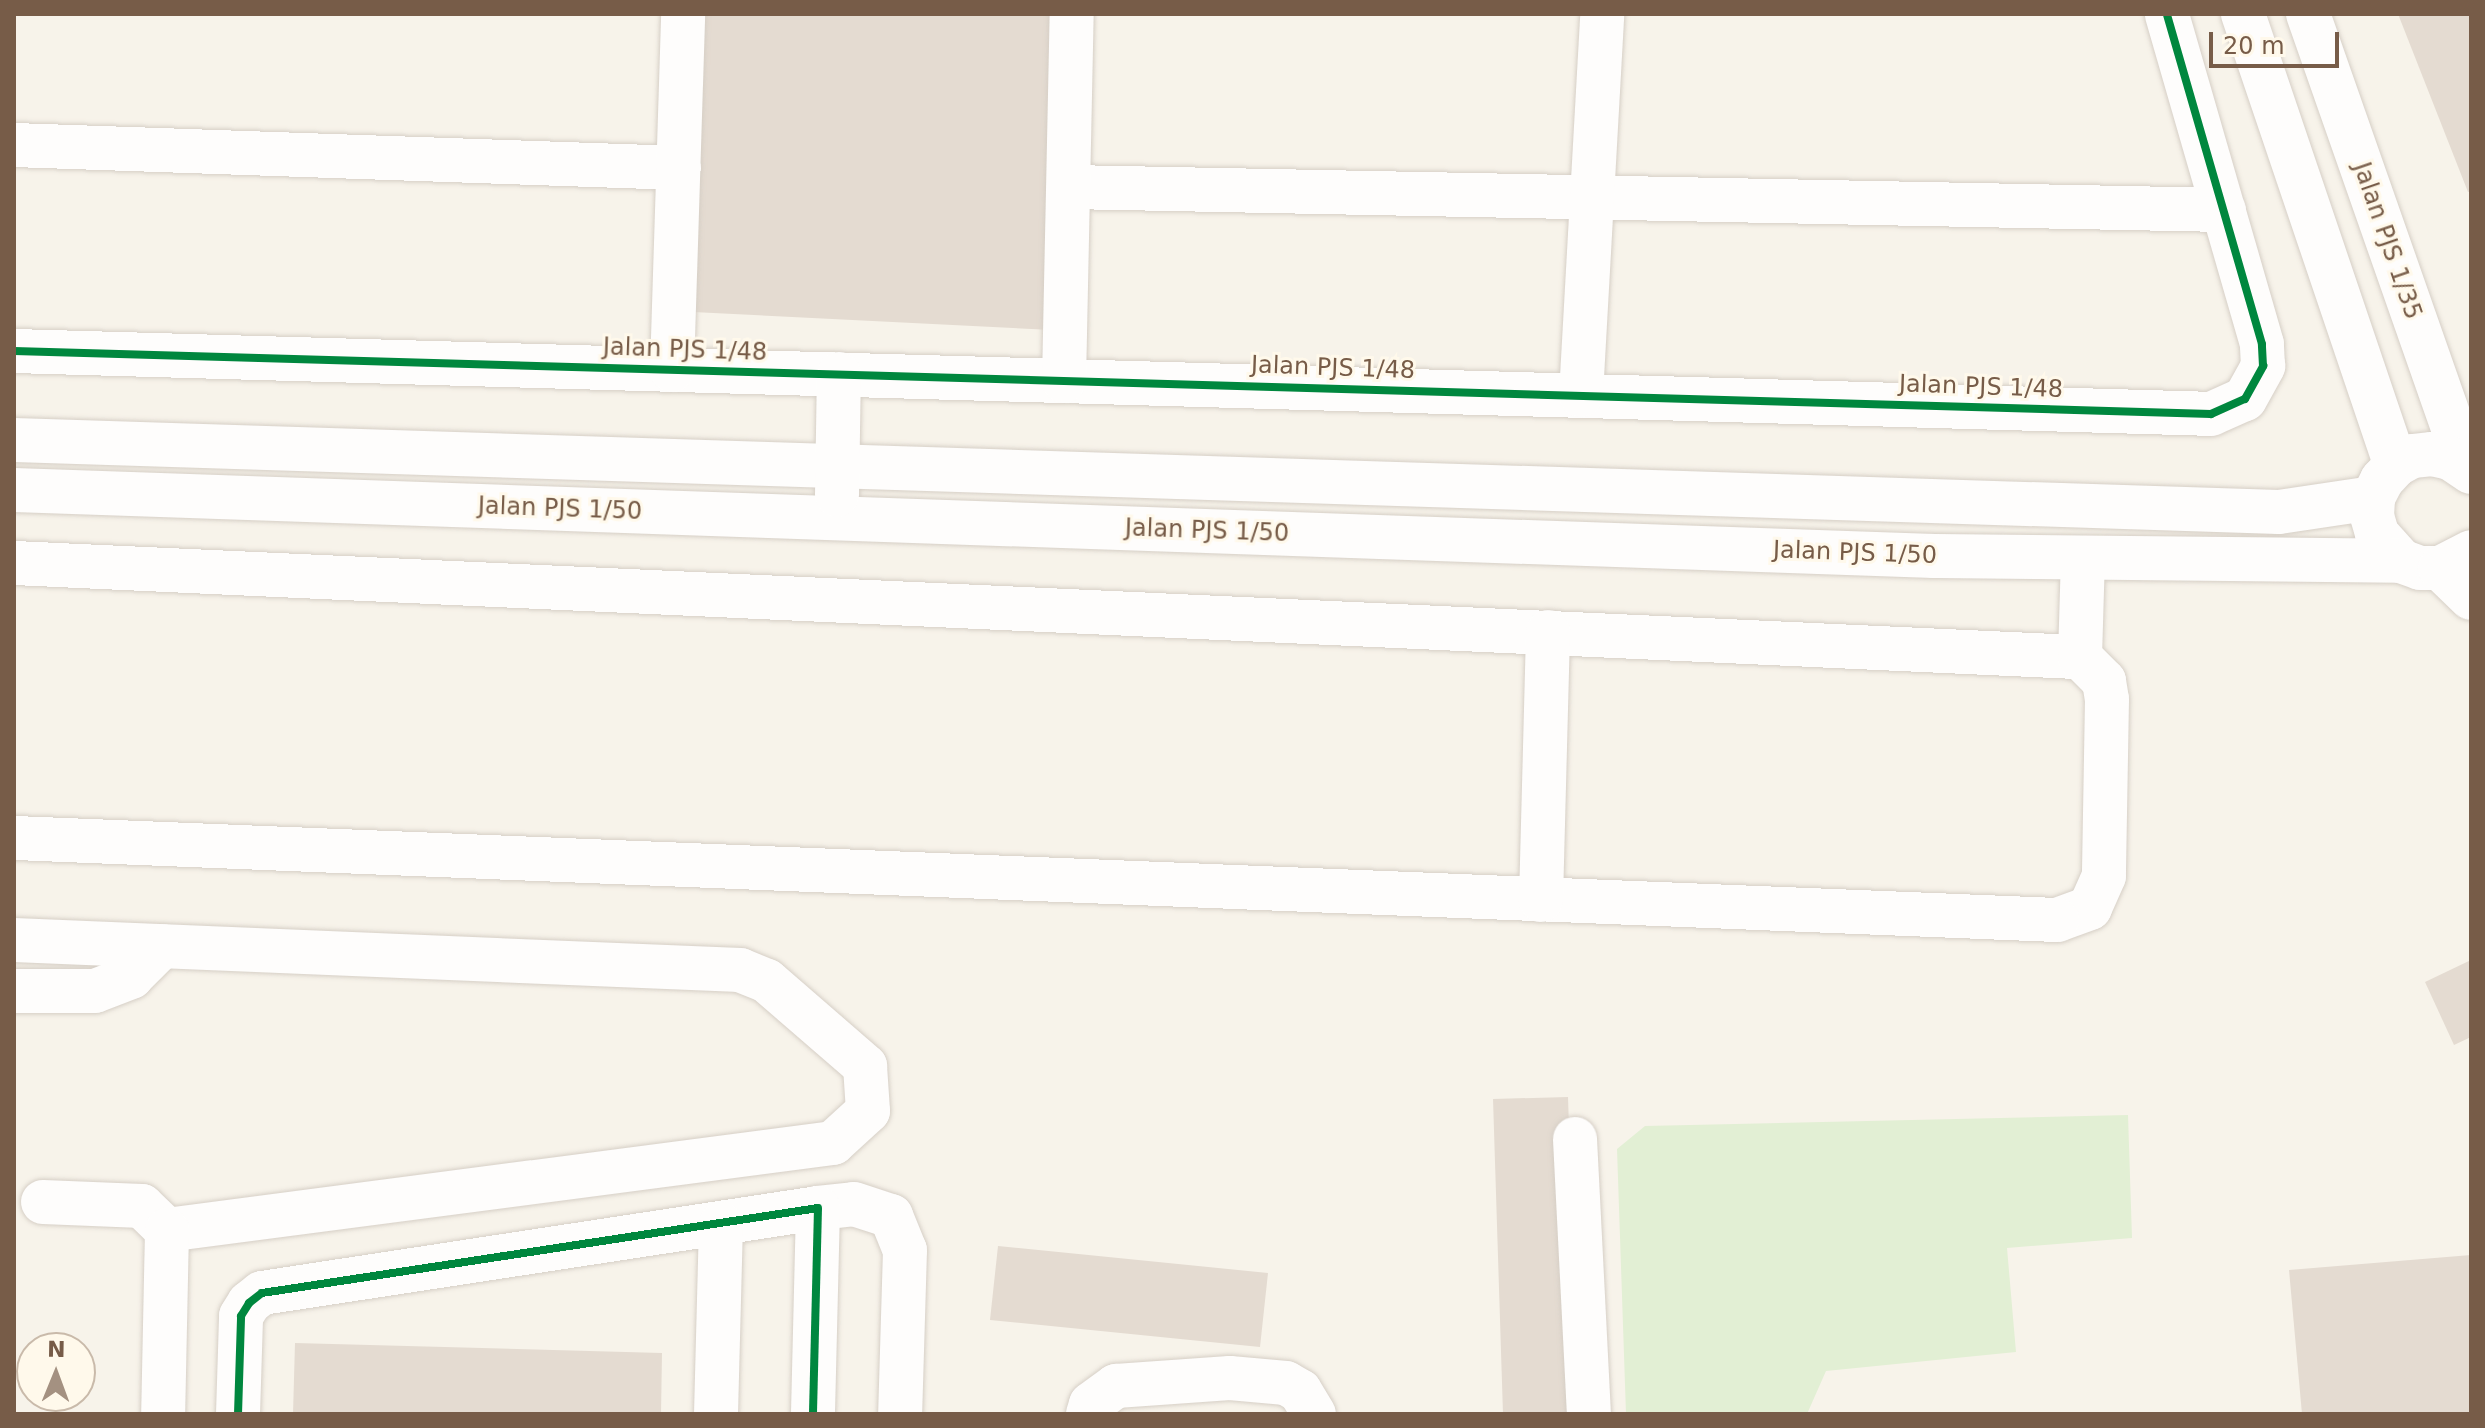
<!DOCTYPE html>
<html>
<head>
<meta charset="utf-8">
<style>
  body { margin:0 }
  #map { position:relative; width:2485px; height:1428px; overflow:hidden; background:#f7f3ea; font-family:"DejaVu Sans",sans-serif }
  div>[style] { position:absolute }
  [style*='--x'] { left:calc(var(--x)*1px); top:calc(var(--y)*1px); width:calc(var(--w)*1px); rotate:calc(var(--a)*1deg) }
  .green>* { inset:0; background:#e2efd4 }
  .building>* { inset:0; background:#e4dbd1 }
  .roads { filter:drop-shadow(0 0 2px #d6cfc6) drop-shadow(0 0 2px #d6cfc6) }
  .minor>* { height:44px; margin:-22px; padding:0 22px; transform-origin:22px; border-radius:22px; background:#fefdfc }
  .cycleway>* { height:8px; margin:-4px; padding:0 4px; transform-origin:4px; border-radius:4px; background:#00873e }
  span { translate:-50% -50%; white-space:nowrap; text-align:center; line-height:1.15; -webkit-text-stroke:6px #fff9eb; paint-order:stroke }
  .street-label { font-size:24px; color:#775c48 }
  .frame { position:absolute; inset:0; border:16px solid #775c48; pointer-events:none }
  .north { position:absolute; left:16px; top:1332px; width:80px; height:80px; box-sizing:border-box; background:#fff9eb; border:2px solid #c9baaa; border-radius:50%; rotate:1deg; font-size:22px; font-weight:700; line-height:32px; text-align:center; color:#775c48 }
  .north::after { content:''; display:block; margin:auto; width:28px; height:36px; background:#a49181; clip-path:polygon(50% 0,100% 100%,50% 72%,0 100%) }
  .scale { position:absolute; left:2209px; top:32px; width:130px; height:36px; box-sizing:border-box; border:4px solid #775c48; border-top:0; padding-left:10px; font-size:24px; line-height:28px; white-space:nowrap; color:#775c48; -webkit-text-stroke:6px #fff9eb; paint-order:stroke }
</style>
</head>
<body>
<div id="map">
  <div class="green">
    <i style="clip-path:polygon(2128px 1115px,2132px 1238px,2007px 1248px,2016px 1352px,1826px 1371px,1807px 1414px,1626px 1414px,1617px 1149px,1645px 1126px)"></i>
  </div>
  <div class="building">
    <i style="clip-path:polygon(704px 14px,1058px 14px,1052px 330px,693px 312px)"></i>
    <i style="clip-path:polygon(2398px 14px,2471px 14px,2471px 191px,2468px 192px)"></i>
    <i style="clip-path:polygon(2471px 960px,2471px 1037px,2454px 1045px,2425px 982px)"></i>
    <i style="clip-path:polygon(1568px 1097px,1578px 1414px,1503px 1414px,1493px 1099px)"></i>
    <i style="clip-path:polygon(998px 1246px,1268px 1273px,1260px 1347px,990px 1320px)"></i>
    <i style="clip-path:polygon(2471px 1255px,2471px 1414px,2302px 1414px,2289px 1270px)"></i>
    <i style="clip-path:polygon(295px 1343px,662px 1353px,661px 1414px,293px 1414px)"></i>
  </div>
  <div class="roads">
    <div class="minor">
      <i style="--x:2243;--y:14;--w:476;--a:71.3"></i>
      <i style="--x:2308;--y:14;--w:480;--a:70.7"></i>
      <i style="--x:14;--y:145;--w:665;--a:1.98"></i>
      <i style="--x:1069;--y:187;--w:1155;--a:1.14"></i>
      <i style="--x:14;--y:351;--w:2198;--a:1.64"></i>
      <i style="--x:2211;--y:414;--w:37;--a:-24"></i>
      <i style="--x:2245;--y:399;--w:38;--a:-61"></i>
      <i style="--x:2263;--y:366;--w:22;--a:-93"></i>
      <i style="--x:2262;--y:344;--w:343;--a:-106.1"></i>
      <i style="--x:672;--y:370;--w:356;--a:-88.2"></i>
      <i style="--x:1064;--y:381;--w:367;--a:-88.8"></i>
      <i style="--x:1581;--y:395;--w:382;--a:-86.8"></i>
      <i style="--x:14;--y:440;--w:2266;--a:1.82"></i>
      <i style="--x:2279;--y:512;--w:95;--a:-8.5"></i>
      <i style="--x:2471;--y:472;--w:25;--a:-146"></i>
      <i style="--x:2450;--y:458;--w:18;--a:-167"></i>
      <i style="--x:2432;--y:454;--w:20;--a:174"></i>
      <i style="--x:2412;--y:456;--w:18;--a:151"></i>
      <i style="--x:2396;--y:465;--w:21;--a:133"></i>
      <i style="--x:2382;--y:480;--w:20;--a:117"></i>
      <i style="--x:2373;--y:498;--w:18;--a:93"></i>
      <i style="--x:2372;--y:516;--w:19;--a:74"></i>
      <i style="--x:2377;--y:534;--w:36;--a:48"></i>
      <i style="--x:2401;--y:561;--w:20;--a:20"></i>
      <i style="--x:2420;--y:568;--w:20;--a:0"></i>
      <i style="--x:2440;--y:568;--w:35;--a:-27"></i>
      <i style="--x:14;--y:490;--w:1921;--a:1.97"></i>
      <i style="--x:1934;--y:556;--w:467;--a:0.6"></i>
      <i style="--x:837;--y:495;--w:121;--a:-89.1"></i>
      <i style="--x:14;--y:563;--w:2068;--a:2.61"></i>
      <i style="--x:2080;--y:657;--w:34;--a:45"></i>
      <i style="--x:2104;--y:681;--w:18;--a:81"></i>
      <i style="--x:2107;--y:699;--w:177;--a:91"></i>
      <i style="--x:2104;--y:876;--w:35;--a:114"></i>
      <i style="--x:2090;--y:908;--w:35;--a:160"></i>
      <i style="--x:2057;--y:920;--w:2045;--a:-177.7"></i>
      <i style="--x:2440;--y:568;--w:43;--a:44.1"></i>
      <i style="--x:2080;--y:657;--w:99;--a:-88.3"></i>
      <i style="--x:1541;--y:900;--w:268;--a:-88.5"></i>
      <i style="--x:14;--y:940;--w:727;--a:2.37"></i>
      <i style="--x:740;--y:970;--w:29;--a:22"></i>
      <i style="--x:767;--y:981;--w:130;--a:40.9"></i>
      <i style="--x:865;--y:1066;--w:45;--a:86.2"></i>
      <i style="--x:868;--y:1111;--w:47;--a:137.6"></i>
      <i style="--x:833;--y:1143;--w:672;--a:172.56"></i>
      <i style="--x:14;--y:991;--w:81;--a:0"></i>
      <i style="--x:95;--y:991;--w:39;--a:-21"></i>
      <i style="--x:131;--y:977;--w:44;--a:-45"></i>
      <i style="--x:1575;--y:1139;--w:275;--a:87.1"></i>
      <i style="--x:43;--y:1202;--w:99;--a:2.3"></i>
      <i style="--x:142;--y:1206;--w:35;--a:44"></i>
      <i style="--x:167;--y:1230;--w:184;--a:91.2"></i>
      <i style="--x:818;--y:1208;--w:36;--a:-6"></i>
      <i style="--x:854;--y:1204;--w:39;--a:18"></i>
      <i style="--x:891;--y:1216;--w:37;--a:68"></i>
      <i style="--x:905;--y:1250;--w:164;--a:91.7"></i>
      <i style="--x:238;--y:1414;--w:98;--a:-88.2"></i>
      <i style="--x:241;--y:1316;--w:15;--a:-58"></i>
      <i style="--x:249;--y:1303;--w:16;--a:-38"></i>
      <i style="--x:262;--y:1293;--w:562;--a:-8.69"></i>
      <i style="--x:818;--y:1208;--w:206;--a:91.4"></i>
      <i style="--x:716;--y:1414;--w:190;--a:-88.5"></i>
      <i style="--x:1088;--y:1414;--w:10;--a:-73"></i>
      <i style="--x:1091;--y:1404;--w:31;--a:-36"></i>
      <i style="--x:1116;--y:1386;--w:114;--a:-4"></i>
      <i style="--x:1230;--y:1378;--w:56;--a:5.1"></i>
      <i style="--x:1286;--y:1383;--w:16;--a:30"></i>
      <i style="--x:1300;--y:1391;--w:27;--a:59"></i>
    </div>
  </div>
  <div class="cycleway">
    <i style="--x:14;--y:351;--w:2198;--a:1.64"></i>
    <i style="--x:2211;--y:414;--w:37;--a:-24"></i>
    <i style="--x:2245;--y:399;--w:38;--a:-61"></i>
    <i style="--x:2263;--y:366;--w:22;--a:-93"></i>
    <i style="--x:2262;--y:344;--w:343;--a:-106.1"></i>
    <i style="--x:238;--y:1414;--w:98;--a:-88.2"></i>
    <i style="--x:241;--y:1316;--w:15;--a:-58"></i>
    <i style="--x:249;--y:1303;--w:16;--a:-38"></i>
    <i style="--x:262;--y:1293;--w:562;--a:-8.69"></i>
    <i style="--x:818;--y:1208;--w:206;--a:91.4"></i>
  </div>
  <div class="street-label">
    <span style="left:2387px;top:241px;rotate:71deg">Jalan PJS 1/35</span>
    <span style="left:685px;top:350px;rotate:2deg">Jalan PJS 1/48</span>
    <span style="left:1333px;top:368px;rotate:2deg">Jalan PJS 1/48</span>
    <span style="left:1981px;top:387px;rotate:2deg">Jalan PJS 1/48</span>
    <span style="left:560px;top:509px;rotate:2deg">Jalan PJS 1/50</span>
    <span style="left:1207px;top:531px;rotate:2deg">Jalan PJS 1/50</span>
    <span style="left:1855px;top:553px;rotate:2deg">Jalan PJS 1/50</span>
  </div>
  <div class="frame"></div>
  <div class="north">N</div>
  <div class="scale">20 m</div>
</div>
</body>
</html>
